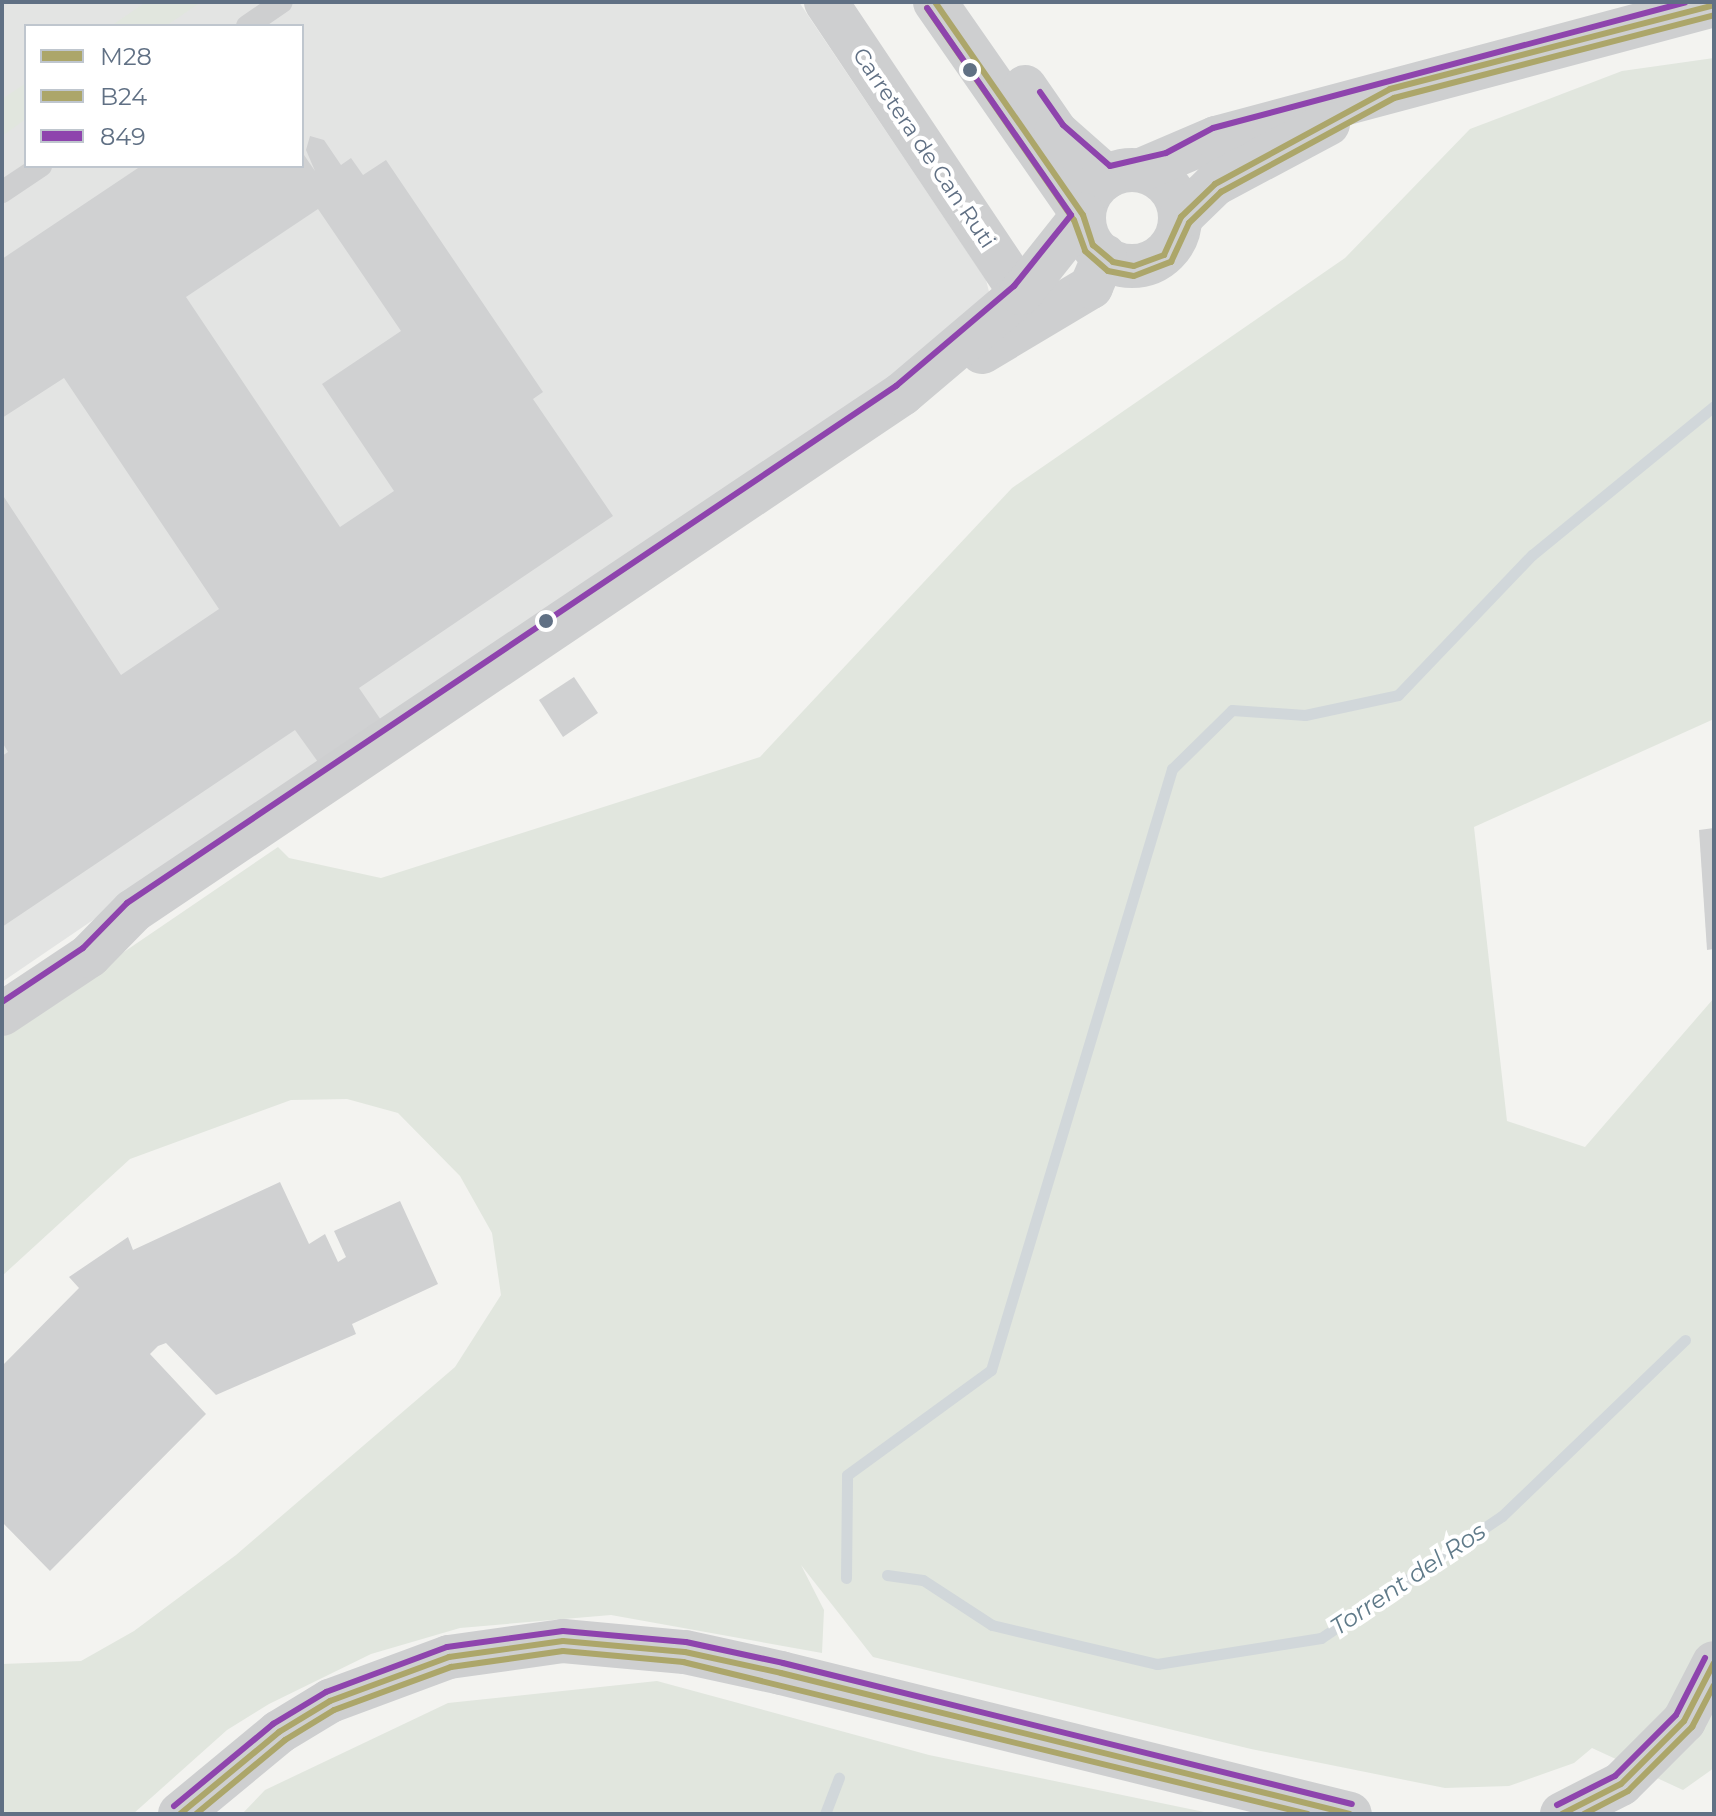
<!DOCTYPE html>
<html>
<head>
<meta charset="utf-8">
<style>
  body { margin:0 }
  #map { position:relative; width:1716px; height:1816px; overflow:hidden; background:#f3f3f0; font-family:Montserrat,sans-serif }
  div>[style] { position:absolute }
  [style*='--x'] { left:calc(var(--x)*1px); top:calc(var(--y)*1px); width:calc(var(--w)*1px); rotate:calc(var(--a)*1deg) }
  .built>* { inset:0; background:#e3e4e3 }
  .green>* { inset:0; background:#e1e6de }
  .stream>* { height:11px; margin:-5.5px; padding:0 5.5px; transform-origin:5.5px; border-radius:5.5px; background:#d1d7da }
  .building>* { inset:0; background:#d0d1d2 }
  .lane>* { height:22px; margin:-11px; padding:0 11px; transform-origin:11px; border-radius:11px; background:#cecfd0 }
  .street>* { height:44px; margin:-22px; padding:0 22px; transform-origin:22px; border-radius:22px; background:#cecfd0 }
  .street>.ring { margin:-22px; padding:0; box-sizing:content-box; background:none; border:44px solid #cecfd0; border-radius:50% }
  .bus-1>* { height:6px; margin:-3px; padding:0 3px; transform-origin:3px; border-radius:3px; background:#aca66a }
  .bus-2>* { height:6px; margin:-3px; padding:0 3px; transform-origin:3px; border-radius:3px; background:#aca66a }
  .bus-3>* { height:6px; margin:-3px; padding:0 3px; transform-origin:3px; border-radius:3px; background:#8e44ad }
  .dots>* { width:22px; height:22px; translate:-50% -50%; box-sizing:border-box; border:4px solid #fff; border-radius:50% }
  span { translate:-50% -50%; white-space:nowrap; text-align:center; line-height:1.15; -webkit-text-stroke:8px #fff; paint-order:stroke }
  .street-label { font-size:22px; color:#607084 }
  .water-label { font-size:24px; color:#5f7a89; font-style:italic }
  .frame { position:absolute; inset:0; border:4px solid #607084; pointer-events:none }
  .legend { position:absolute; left:24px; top:24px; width:280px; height:144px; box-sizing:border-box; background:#fff; border:2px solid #bfc6ce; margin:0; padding:10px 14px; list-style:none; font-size:24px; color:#607084 }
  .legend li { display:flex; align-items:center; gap:16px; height:40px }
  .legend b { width:40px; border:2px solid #bfc6ce }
</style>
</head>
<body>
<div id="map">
  <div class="built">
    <i style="clip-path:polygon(evenodd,2px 2px,799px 2px,986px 280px,993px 307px,2px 982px,2px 2px,26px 26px,302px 26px,302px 166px,26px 166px,26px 26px)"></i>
  </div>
  <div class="green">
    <i style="clip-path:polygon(146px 2px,201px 2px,166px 26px,111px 26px)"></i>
    <i style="clip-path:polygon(1714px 58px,1714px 719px,1474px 827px,1507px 1121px,1585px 1147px,1714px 998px,1714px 1768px,1683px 1790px,1592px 1748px,1574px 1763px,1509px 1786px,1445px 1788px,1251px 1749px,873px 1657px,801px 1565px,824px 1610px,822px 1653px,611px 1615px,460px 1628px,371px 1654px,269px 1704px,227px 1730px,133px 1814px,2px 1814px,2px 1664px,81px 1661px,134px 1631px,236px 1555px,455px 1367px,501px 1295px,492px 1233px,460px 1176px,398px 1113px,347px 1099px,291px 1100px,130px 1159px,2px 1276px,2px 1035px,278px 847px,289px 858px,381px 878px,760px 757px,1012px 488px,1345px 258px,1470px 129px,1622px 71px)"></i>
    <i style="clip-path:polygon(26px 83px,26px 119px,2px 136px,2px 99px)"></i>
    <i style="clip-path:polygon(657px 1681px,929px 1755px,1214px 1814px,242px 1814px,265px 1790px,448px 1703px)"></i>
  </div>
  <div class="stream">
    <i style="--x:887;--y:1575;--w:36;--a:8"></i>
    <i style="--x:923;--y:1580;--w:82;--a:33.1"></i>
    <i style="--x:992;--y:1625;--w:170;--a:13.3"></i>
    <i style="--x:1157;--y:1664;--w:166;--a:-9"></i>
    <i style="--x:1321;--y:1638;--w:218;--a:-34"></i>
    <i style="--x:1502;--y:1516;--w:254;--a:-43.9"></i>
    <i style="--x:846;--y:1578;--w:103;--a:-89.4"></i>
    <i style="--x:847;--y:1475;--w:178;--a:-36.1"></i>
    <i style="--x:991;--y:1370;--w:628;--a:-73.24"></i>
    <i style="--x:1172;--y:769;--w:84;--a:-44.5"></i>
    <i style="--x:1232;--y:710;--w:73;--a:3.9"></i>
    <i style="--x:1305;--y:715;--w:95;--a:-12.1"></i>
    <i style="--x:1398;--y:695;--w:194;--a:-46.3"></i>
    <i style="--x:1532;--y:555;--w:235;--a:-39.3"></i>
    <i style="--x:825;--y:1814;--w:39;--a:-69"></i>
  </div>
  <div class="building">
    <i style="clip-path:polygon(evenodd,310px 136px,324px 140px,341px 165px,351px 158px,363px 175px,386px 160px,543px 392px,533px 399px,613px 516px,359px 688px,381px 720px,318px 762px,295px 730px,2px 927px,2px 756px,8px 752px,2px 742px,2px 494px,121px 675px,219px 609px,64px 378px,2px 418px,2px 259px,141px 166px,302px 166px,302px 152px,315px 171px,306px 150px,310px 136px,318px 209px,401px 331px,322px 384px,394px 491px,340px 527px,186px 297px,318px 209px)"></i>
    <i style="clip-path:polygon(574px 677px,598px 713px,563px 737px,539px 700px)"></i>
    <i style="clip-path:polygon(1714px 828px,1714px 949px,1707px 950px,1699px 830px)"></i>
    <i style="clip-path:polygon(280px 1182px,309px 1244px,325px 1234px,338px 1262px,346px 1257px,334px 1231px,400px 1201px,438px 1284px,352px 1324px,356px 1334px,216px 1395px,166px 1343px,158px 1346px,150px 1354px,206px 1414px,50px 1571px,2px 1522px,2px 1366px,79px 1288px,69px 1277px,128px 1237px,133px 1250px)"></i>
  </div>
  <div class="lane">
    <i style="--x:247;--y:26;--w:42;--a:-34.4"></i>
    <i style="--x:2;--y:192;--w:47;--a:-33.7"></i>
  </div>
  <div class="street">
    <i style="--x:826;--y:2;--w:350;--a:56.2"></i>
    <i style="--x:935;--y:2;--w:259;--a:55.2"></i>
    <i style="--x:1025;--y:87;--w:55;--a:55.4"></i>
    <i style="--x:1056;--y:132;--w:68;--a:41.4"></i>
    <i class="ring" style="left:1084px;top:170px;width:52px;height:52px"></i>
    <i style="--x:1141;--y:170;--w:82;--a:-23.1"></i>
    <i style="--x:1216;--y:138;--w:515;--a:-14.95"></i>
    <i style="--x:1181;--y:217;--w:47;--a:-44.1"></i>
    <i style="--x:1215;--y:184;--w:128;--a:-28"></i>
    <i style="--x:982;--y:352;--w:127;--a:-30.8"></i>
    <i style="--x:1091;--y:287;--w:34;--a:-67"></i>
    <i style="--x:2;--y:1014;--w:105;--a:-33.7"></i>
    <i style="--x:89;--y:956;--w:63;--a:-45.6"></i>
    <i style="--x:133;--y:911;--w:927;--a:-33.91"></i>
    <i style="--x:902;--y:394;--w:156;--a:-40.3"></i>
    <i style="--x:1021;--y:293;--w:100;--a:-51.5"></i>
    <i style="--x:180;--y:1814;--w:129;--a:-39.6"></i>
    <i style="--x:279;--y:1732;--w:60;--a:-31.3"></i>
    <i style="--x:330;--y:1701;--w:127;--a:-20.3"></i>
    <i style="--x:449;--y:1657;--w:115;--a:-8"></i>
    <i style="--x:563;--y:1641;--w:122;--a:5.2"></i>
    <i style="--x:685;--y:1652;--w:98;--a:12.3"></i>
    <i style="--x:781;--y:1673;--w:586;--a:13.92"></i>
    <i style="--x:1562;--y:1814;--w:66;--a:-27"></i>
    <i style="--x:1621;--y:1784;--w:89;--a:-45"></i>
    <i style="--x:1684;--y:1721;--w:65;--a:-62.7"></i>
  </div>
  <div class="bus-1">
    <i style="--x:935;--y:2;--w:259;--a:55.2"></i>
    <i style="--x:1083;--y:215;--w:32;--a:72"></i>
    <i style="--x:1093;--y:245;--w:26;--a:40"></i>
    <i style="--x:1113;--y:262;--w:21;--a:11"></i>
    <i style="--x:1134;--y:266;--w:32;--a:-20"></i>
    <i style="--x:1164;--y:255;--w:42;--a:-65.9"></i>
    <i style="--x:1181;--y:217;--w:47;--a:-44.1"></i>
    <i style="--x:1215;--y:184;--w:199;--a:-28.5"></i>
    <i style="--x:1390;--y:89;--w:335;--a:-14.5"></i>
    <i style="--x:180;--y:1814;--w:129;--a:-39.6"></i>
    <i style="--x:279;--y:1732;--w:60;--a:-31.3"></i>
    <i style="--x:330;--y:1701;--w:127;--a:-20.3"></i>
    <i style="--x:449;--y:1657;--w:115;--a:-8"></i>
    <i style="--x:563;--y:1641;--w:122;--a:5.2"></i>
    <i style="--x:685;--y:1652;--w:98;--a:12.3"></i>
    <i style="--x:781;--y:1673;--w:586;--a:13.92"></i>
    <i style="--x:1562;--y:1814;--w:66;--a:-27"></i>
    <i style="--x:1621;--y:1784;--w:89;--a:-45"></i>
    <i style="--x:1684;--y:1721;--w:65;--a:-62.7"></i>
  </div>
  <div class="bus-2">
    <i style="--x:927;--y:8;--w:258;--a:55.3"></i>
    <i style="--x:1074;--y:220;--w:33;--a:70"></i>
    <i style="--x:1085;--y:251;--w:30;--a:41"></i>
    <i style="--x:1108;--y:271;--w:26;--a:11"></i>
    <i style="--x:1134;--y:276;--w:40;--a:-21"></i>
    <i style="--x:1171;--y:262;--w:43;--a:-65.2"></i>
    <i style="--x:1189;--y:223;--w:45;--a:-44.1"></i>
    <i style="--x:1221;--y:192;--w:197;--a:-28.5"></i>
    <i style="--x:1394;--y:98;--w:331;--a:-14.5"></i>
    <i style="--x:196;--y:1814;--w:116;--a:-39.7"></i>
    <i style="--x:285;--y:1740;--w:57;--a:-31.5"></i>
    <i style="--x:334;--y:1710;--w:125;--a:-20.2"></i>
    <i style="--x:451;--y:1667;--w:113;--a:-8.1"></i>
    <i style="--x:563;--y:1651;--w:121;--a:5.2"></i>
    <i style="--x:683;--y:1662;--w:643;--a:13.67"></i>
    <i style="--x:1584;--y:1814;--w:50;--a:-27.6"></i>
    <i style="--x:1628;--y:1791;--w:91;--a:-45"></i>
    <i style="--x:1692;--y:1727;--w:47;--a:-62.4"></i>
  </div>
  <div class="bus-3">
    <i style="--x:1040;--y:92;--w:40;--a:55.1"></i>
    <i style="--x:1063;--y:125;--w:62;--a:41.1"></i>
    <i style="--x:1110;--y:166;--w:57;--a:-13.1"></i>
    <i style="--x:1166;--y:153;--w:53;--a:-28"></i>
    <i style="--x:1213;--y:128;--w:489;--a:-14.9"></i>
    <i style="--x:2;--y:1002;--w:97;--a:-33.7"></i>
    <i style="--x:83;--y:948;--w:63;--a:-45.6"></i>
    <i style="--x:127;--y:903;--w:927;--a:-33.91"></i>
    <i style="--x:896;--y:386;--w:155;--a:-40.3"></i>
    <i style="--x:1014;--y:286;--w:91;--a:-51.2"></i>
    <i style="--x:1071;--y:215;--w:252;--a:-124.8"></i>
    <i style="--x:1557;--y:1805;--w:65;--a:-26.6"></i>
    <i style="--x:1615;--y:1776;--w:86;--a:-45"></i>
    <i style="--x:1676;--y:1715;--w:64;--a:-63"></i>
    <i style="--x:174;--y:1806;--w:129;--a:-39.6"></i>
    <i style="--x:273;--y:1724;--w:62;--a:-31.1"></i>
    <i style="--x:326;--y:1692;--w:129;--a:-20.4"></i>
    <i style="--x:447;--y:1647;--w:117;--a:-7.9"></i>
    <i style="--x:563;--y:1631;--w:123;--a:5.1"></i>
    <i style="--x:686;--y:1642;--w:99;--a:12.2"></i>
    <i style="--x:783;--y:1663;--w:586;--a:13.92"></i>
  </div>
  <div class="dots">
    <i style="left:970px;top:70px;background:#607084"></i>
    <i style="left:546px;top:621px;background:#607084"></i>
  </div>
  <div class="street-label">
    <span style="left:924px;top:148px;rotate:56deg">Carretera de Can Ruti</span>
  </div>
  <div class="water-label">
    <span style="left:1408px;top:1579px;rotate:-34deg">Torrent del Ros</span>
  </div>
  <div class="frame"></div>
  <ul class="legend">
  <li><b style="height:10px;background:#aca66a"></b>M28</li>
  <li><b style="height:10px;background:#aca66a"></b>B24</li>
  <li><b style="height:10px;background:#8e44ad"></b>849</li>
  </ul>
</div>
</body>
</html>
